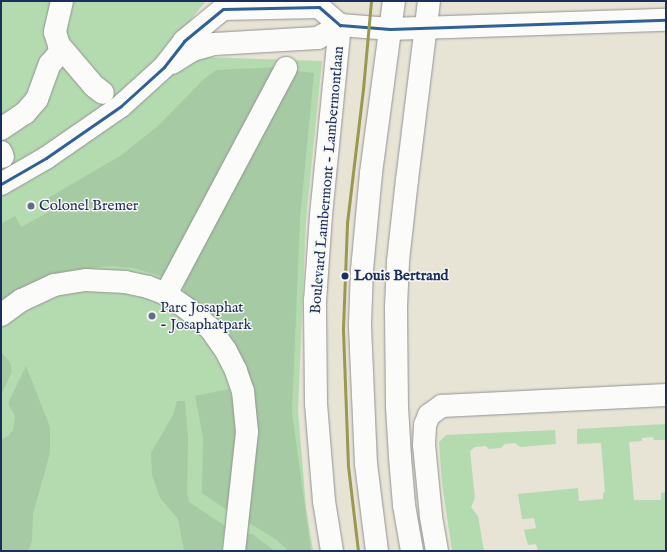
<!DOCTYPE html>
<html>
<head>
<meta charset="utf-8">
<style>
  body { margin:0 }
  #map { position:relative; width:667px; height:552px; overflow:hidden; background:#e7e3d5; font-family:"IM FELL English",serif }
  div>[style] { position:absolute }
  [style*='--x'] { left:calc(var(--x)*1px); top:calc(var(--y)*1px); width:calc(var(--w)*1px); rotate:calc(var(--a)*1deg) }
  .green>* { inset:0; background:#b4dbaf }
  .forest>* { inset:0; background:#a6caa3 }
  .roads { filter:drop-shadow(0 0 1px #929394) drop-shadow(0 0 1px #929394) }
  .minor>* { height:22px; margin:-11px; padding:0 11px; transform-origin:11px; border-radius:11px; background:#fbfbf9 }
  .major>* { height:22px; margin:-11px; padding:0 11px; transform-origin:11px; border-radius:11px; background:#fbfbf9 }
  .bus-1>* { height:3px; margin:-1.5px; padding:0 1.5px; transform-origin:1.5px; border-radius:1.5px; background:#306196 }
  .tram-1>* { height:3px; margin:-1.5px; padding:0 1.5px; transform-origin:1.5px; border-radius:1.5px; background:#9a9951 }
  .dots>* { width:11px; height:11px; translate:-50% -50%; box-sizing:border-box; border:2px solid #f6f6f2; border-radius:50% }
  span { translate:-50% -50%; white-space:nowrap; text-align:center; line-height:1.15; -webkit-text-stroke:3px #f6f6f2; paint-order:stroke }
  .street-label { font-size:15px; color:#1b2f5e }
  .poi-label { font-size:15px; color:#1b2f5e }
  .left { translate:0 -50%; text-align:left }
  .stop-label { font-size:15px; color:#1b2f5e; font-weight:700 }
  .frame { position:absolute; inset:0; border:2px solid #1b2f5e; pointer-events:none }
</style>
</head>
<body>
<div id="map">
  <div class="green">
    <i style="clip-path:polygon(1px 1px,206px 1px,192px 18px,172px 56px,322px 61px,306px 220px,298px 411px,306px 507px,313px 551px,1px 551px)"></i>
    <i style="clip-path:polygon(666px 424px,666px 440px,654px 440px,653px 437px,642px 438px,642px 441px,629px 442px,634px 500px,661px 500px,661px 493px,666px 492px,666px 551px,538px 551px,536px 544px,528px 545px,524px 530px,536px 528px,534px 518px,522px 519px,518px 494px,578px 488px,579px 501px,603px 499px,603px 493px,605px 492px,601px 443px,577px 444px,577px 429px)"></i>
    <i style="clip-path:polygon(555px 430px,556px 444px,520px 447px,515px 443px,505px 444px,501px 448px,489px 449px,486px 446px,475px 447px,470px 451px,475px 498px,471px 507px,478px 516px,484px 551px,452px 551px,442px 483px,439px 442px,446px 435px)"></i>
  </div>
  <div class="forest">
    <i style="clip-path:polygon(279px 67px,164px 277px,133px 268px,108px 266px,65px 271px,32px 283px,4px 301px,1px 298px,1px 224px,15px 216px,21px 227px,55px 209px,48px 198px,120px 156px,157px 127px,204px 79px,216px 70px)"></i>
    <i style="clip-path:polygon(297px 71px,314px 73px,300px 219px,292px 412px,311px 551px,288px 551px,277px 540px,249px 523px,247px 519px,254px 409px,184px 293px,183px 285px)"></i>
    <i style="clip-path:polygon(1px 352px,10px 362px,12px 371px,1px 396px)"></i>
    <i style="clip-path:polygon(26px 366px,50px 427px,50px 453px,33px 514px,32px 541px,28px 551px,1px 551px,1px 440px,8px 436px,13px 430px,15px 416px,9px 405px,9px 401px)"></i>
    <i style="clip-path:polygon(229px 389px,235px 411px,238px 437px,231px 513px,202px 493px,203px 437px,195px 396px)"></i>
    <i style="clip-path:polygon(177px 401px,185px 401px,188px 439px,187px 493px,189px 502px,225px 526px,221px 551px,184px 551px,178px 519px,160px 498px,152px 475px,151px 453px,173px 415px)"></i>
    <i style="clip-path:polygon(247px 534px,252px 534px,275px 551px,242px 551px,244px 535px)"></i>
  </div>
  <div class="roads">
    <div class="minor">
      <i style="--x:62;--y:1;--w:32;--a:103"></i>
      <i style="--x:55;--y:32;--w:14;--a:73"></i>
      <i style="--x:59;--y:45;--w:54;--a:49.5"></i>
      <i style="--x:94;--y:86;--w:11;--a:38"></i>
      <i style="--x:223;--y:9;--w:96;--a:-1.2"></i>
      <i style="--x:319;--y:7;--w:28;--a:41"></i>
      <i style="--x:340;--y:25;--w:50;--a:4.6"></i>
      <i style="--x:390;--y:29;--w:276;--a:-1.9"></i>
      <i style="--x:172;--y:63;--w:25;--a:-32"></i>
      <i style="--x:193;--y:50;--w:22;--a:-16"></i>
      <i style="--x:214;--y:44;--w:104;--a:-3.3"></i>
      <i style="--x:318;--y:38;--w:26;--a:-31"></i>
      <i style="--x:1;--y:129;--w:29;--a:-34"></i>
      <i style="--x:25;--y:113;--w:18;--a:-49"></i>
      <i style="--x:37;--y:99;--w:37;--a:-70"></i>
      <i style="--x:50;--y:64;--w:11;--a:-49"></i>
      <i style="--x:57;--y:56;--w:8;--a:-30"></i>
      <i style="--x:1;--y:152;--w:5;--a:68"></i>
      <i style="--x:1;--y:184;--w:52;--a:-30"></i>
      <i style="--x:46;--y:158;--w:91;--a:-34.7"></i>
      <i style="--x:121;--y:106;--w:58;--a:-42.2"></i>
      <i style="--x:164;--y:67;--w:33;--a:-52"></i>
      <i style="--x:184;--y:41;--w:50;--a:-39.4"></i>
      <i style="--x:223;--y:9;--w:9;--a:-58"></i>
      <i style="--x:166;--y:294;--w:256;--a:-62"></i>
      <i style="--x:1;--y:315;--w:26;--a:-36"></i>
      <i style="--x:22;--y:300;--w:35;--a:-25"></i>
      <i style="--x:54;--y:285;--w:32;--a:-9"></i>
      <i style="--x:86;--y:280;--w:39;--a:3"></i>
      <i style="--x:125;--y:282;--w:24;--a:12"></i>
      <i style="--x:148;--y:287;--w:19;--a:21"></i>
      <i style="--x:166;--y:294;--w:28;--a:35"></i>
      <i style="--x:189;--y:310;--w:28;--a:41"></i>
      <i style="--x:210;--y:328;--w:28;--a:55"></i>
      <i style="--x:226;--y:351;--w:22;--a:63"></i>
      <i style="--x:236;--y:371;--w:21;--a:71"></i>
      <i style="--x:243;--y:391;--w:41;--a:84.4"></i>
      <i style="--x:247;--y:432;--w:120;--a:96.2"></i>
      <i style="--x:332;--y:551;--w:51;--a:-99.1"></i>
      <i style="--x:324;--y:501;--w:97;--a:-94.7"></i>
      <i style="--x:316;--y:404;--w:103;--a:-90.6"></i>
      <i style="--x:315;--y:301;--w:86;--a:-86"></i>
      <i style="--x:321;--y:215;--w:191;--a:-84.3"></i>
      <i style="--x:437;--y:551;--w:36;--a:-100"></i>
      <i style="--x:431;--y:516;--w:71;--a:-95.6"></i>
      <i style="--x:424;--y:445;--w:20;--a:-87"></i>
      <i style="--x:425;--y:425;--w:11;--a:-68"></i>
      <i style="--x:429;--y:415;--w:16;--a:-35"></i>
      <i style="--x:442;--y:406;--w:224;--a:-2.8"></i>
    </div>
    <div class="major">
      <i style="--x:377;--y:551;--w:88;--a:-97.2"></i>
      <i style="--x:366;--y:464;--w:140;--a:-92.5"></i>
      <i style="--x:360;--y:324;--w:54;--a:-87.9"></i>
      <i style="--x:362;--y:270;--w:97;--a:-84.7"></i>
      <i style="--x:371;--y:173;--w:174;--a:-82.4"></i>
      <i style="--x:412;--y:551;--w:47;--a:-99.9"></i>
      <i style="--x:404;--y:505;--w:48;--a:-94.8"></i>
      <i style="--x:400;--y:457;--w:50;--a:-93.4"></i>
      <i style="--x:397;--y:407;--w:100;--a:-90.6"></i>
      <i style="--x:396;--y:307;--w:46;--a:-87.5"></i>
      <i style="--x:398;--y:261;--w:81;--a:-83.7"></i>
      <i style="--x:407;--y:180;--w:180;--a:-83"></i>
    </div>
  </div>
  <div class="bus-1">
    <i style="--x:340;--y:25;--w:50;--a:4.6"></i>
    <i style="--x:390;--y:29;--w:276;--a:-1.9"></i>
    <i style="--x:1;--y:184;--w:52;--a:-30"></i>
    <i style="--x:46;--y:158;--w:91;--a:-34.7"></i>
    <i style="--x:121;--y:106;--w:58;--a:-42.2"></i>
    <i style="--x:164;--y:67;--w:33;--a:-52"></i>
    <i style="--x:184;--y:41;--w:50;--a:-39.4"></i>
    <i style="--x:223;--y:9;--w:96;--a:-1.2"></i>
    <i style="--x:319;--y:7;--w:28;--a:41"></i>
  </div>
  <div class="tram-1">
    <i style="--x:358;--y:551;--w:86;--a:-96.7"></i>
    <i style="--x:348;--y:466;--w:138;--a:-92.1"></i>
    <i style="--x:343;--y:328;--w:105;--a:-87.8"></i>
    <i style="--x:347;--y:223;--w:135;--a:-83.2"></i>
    <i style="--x:363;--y:89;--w:88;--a:-84.8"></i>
  </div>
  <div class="dots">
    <i style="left:31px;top:206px;background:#626e88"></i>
    <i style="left:345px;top:276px;background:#1b2f5e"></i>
    <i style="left:152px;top:316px;background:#626e88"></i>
  </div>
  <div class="street-label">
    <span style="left:327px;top:180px;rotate:-85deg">Boulevard Lambermont - Lambermontlaan</span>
  </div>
  <div class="poi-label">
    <span class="left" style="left:39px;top:206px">Colonel Bremer</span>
    <span class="left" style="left:160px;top:316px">Parc Josaphat<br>- Josaphatpark</span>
  </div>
  <div class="stop-label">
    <span class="left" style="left:354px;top:276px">Louis Bertrand</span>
  </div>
  <div class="frame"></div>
</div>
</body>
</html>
